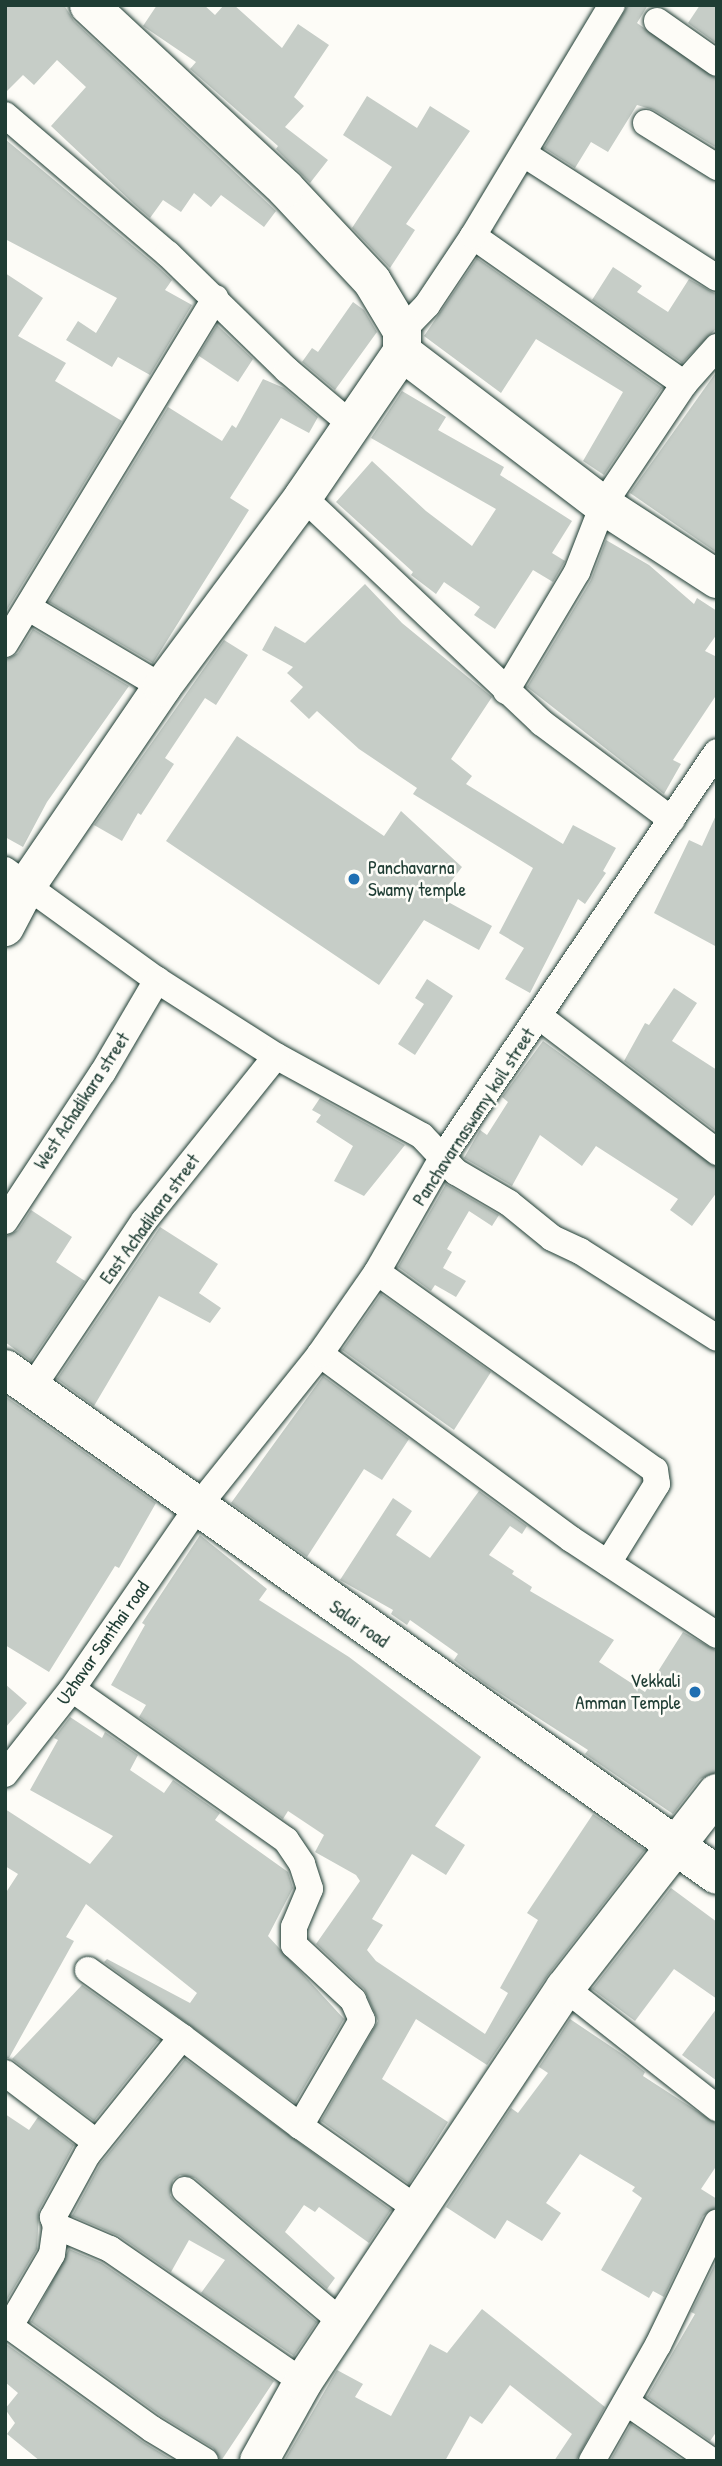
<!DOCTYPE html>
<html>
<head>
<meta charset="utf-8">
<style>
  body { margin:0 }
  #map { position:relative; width:722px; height:2466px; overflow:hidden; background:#fdfcf7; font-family:"Patrick Hand",sans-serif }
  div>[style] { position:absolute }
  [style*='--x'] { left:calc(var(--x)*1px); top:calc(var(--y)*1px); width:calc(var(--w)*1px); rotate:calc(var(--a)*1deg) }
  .building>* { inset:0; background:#c6cdc7 }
  .roads { filter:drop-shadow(0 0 2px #1f3d34) drop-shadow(0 0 2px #1f3d34) }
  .street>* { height:26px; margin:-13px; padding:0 13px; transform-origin:13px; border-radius:13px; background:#fdfcf7 }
  .secondary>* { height:38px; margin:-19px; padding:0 19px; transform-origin:19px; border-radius:19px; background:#fdfcf7 }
  .dots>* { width:19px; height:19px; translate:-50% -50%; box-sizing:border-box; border:4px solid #fdfcf7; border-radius:50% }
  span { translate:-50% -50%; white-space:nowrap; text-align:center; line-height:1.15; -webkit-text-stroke:5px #fdfcf7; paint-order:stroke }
  .poi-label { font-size:19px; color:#1f3d34 }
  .left { translate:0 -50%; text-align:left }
  .right { translate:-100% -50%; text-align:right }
  .street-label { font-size:19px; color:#1f3d34 }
  .frame { position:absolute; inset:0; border:7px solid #1f3d34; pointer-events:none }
</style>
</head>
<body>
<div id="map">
  <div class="building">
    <i style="clip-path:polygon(5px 5px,64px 5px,74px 21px,276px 211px,264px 227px,221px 195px,211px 207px,194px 193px,181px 212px,163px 200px,150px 218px,134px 204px,51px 126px,86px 87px,57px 60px,34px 85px,23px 75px,5px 93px)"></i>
    <i style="clip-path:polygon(157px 5px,204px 5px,215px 15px,224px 5px,234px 5px,282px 48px,298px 24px,329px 45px,294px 97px,304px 106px,285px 127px,328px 160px,310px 183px,276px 149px,278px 146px,190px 69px,196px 62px,143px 26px)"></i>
    <i style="clip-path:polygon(628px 5px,648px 5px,637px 23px,717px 79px,717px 148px,654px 110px,637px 105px,608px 152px,591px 142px,575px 168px,544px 148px)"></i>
    <i style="clip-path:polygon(700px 5px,717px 5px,717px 44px,688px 23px)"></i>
    <i style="clip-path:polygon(367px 96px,417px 128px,430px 106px,470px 131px,406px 224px,415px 230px,390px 268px,352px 228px,392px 167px,343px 135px)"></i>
    <i style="clip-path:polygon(5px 139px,157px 266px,172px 280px,165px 290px,192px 305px,150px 375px,118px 357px,112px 367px,66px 340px,78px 321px,96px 333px,117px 298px,5px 239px)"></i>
    <i style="clip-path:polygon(477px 258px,662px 388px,604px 475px,583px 461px,623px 392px,536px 339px,501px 393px,424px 336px)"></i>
    <i style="clip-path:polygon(613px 267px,642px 286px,637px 292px,668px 312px,689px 279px,716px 294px,717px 328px,682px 363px,592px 300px)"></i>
    <i style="clip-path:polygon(5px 273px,43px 298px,18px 336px,66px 363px,55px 381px,122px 421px,5px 613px)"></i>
    <i style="clip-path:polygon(353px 302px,364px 310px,377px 332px,335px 390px,302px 362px,312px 348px,318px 352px)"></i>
    <i style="clip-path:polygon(217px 325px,253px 359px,238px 382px,199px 356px,185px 377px)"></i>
    <i style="clip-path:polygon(717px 371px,717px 553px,630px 493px)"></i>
    <i style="clip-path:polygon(263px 379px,284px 388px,318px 417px,309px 433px,281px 418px,230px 498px,249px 510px,153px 663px,49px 602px,168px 407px,222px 441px,232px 425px,236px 428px)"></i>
    <i style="clip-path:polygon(402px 391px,446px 417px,438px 430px,504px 467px,500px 475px,572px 521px,552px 553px,565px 561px,553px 582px,533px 570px,495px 629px,474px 615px,480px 607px,444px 582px,436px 594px,411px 575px,413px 572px,336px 502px,372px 461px,426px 511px,472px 546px,496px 509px,371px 438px)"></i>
    <i style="clip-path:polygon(606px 540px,649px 565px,694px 604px,697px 598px,717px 611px,717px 634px,705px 651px,717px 657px,717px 694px,673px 760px,681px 764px,664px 794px,527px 687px,591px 580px)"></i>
    <i style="clip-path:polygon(365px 584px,402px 623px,492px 697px,451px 759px,472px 776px,466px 784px,563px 844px,573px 825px,616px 848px,603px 871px,606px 873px,585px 904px,578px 899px,530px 993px,505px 979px,524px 948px,499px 933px,533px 868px,413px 794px,417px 788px,359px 749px,317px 711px,309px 719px,290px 701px,303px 687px,287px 673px,293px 667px,262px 650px,275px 626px,305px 643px)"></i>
    <i style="clip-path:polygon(33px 629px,129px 686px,47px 802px,23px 847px,5px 837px,5px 660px,18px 653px)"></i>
    <i style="clip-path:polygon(224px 640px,248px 655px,216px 705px,205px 698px,165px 758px,174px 764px,141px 815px,138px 813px,122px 841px,94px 825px)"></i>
    <i style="clip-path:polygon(237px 736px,384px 836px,401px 811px,462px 867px,439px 897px,492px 926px,479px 950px,424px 920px,379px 985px,166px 841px)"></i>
    <i style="clip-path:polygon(717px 813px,717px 947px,654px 913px,689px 840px,702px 846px)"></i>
    <i style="clip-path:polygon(427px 979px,453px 996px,415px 1055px,398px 1044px,424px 1004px,415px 998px)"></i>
    <i style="clip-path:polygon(674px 988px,697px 1003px,672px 1041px,717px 1070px,717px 1132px,624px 1061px,645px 1023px,649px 1025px)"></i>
    <i style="clip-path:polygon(543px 1041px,717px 1167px,717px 1192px,692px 1226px,670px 1210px,678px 1199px,596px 1146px,582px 1166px,540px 1135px,512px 1186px,464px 1158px,480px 1130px,487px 1135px,508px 1102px,502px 1097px)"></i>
    <i style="clip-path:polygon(320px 1098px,405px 1145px,364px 1196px,334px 1181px,353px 1146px,316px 1122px,321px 1115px,312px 1110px)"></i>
    <i style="clip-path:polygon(446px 1184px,499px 1215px,492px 1226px,469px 1211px,447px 1249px,452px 1252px,443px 1268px,466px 1281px,456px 1297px,435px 1285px,431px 1291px,398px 1267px)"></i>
    <i style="clip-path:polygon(31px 1210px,72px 1237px,56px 1262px,85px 1281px,31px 1361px,5px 1342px,5px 1237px,18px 1230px)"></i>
    <i style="clip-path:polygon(160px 1227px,218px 1264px,199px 1293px,221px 1308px,210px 1323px,159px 1296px,94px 1406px,57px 1379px)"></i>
    <i style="clip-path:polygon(381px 1294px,491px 1372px,454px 1430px,342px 1350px)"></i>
    <i style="clip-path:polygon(323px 1376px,409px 1439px,382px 1480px,364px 1469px,307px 1557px,231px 1503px)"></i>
    <i style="clip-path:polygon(5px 1396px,156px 1503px,119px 1568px,115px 1566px,49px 1672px,5px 1645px)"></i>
    <i style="clip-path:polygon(479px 1491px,527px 1526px,522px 1534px,510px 1526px,489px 1555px,514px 1571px,512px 1574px,532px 1587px,530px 1591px,614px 1640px,599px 1662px,645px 1692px,683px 1632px,717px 1651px,717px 1772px,700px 1779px,673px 1814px,585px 1754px,588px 1750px,484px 1683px,454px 1660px,458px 1654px,410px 1620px,407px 1625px,391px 1614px,393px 1610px,340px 1580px,393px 1498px,412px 1511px,396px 1535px,430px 1558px)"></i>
    <i style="clip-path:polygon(200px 1535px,267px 1589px,259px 1600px,349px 1657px,481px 1757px,435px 1826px,465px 1845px,446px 1875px,412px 1854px,372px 1919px,383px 1925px,367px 1950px,376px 1961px,485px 2034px,508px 1993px,500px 1988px,538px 1920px,527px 1913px,593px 1814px,645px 1850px,548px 1975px,487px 2065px,416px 2019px,382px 2079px,448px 2122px,409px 2184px,321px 2121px,378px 2021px,364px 1989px,316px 1944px,360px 1881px,356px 1875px,315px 1852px,324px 1835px,288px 1811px,283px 1819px,139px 1717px,146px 1705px,111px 1685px,145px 1625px,142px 1623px)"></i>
    <i style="clip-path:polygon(5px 1684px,27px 1703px,5px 1728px)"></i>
    <i style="clip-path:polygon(70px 1717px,102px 1738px,105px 1732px,138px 1755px,130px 1770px,164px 1793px,173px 1780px,220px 1813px,215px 1820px,288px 1872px,293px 1888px,268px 1936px,344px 2019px,295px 2103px,104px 1962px,107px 1959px,190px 2003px,197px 1993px,86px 1904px,66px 1937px,74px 1941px,9px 2058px,5px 2058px,5px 1894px,18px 1874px,5px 1866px,5px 1809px,90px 1864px,113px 1836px,30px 1790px,58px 1740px,54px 1738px)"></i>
    <i style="clip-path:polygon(671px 1888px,717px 1922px,717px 1999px,674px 1969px,635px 2021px,592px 1989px)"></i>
    <i style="clip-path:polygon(82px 1985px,159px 2040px,94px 2121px,12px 2059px)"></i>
    <i style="clip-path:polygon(717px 2008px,717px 2081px,682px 2055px)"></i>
    <i style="clip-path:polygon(570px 2019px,625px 2056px,645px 2072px,643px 2076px,717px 2124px,717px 2165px,701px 2189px,717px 2199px,717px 2207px,703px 2216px,664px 2297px,653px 2291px,649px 2298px,601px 2270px,642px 2198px,632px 2191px,635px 2187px,580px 2154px,546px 2203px,561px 2213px,542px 2241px,507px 2220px,495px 2239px,446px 2207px,511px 2108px,518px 2113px,548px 2073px,539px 2067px)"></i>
    <i style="clip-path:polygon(185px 2059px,391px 2210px,369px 2243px,319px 2207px,315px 2212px,304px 2205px,285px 2232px,335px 2278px,327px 2289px,195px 2178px,180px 2175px,173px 2180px,170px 2195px,175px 2202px,317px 2322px,294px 2356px,201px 2293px,225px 2260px,189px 2240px,171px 2272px,119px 2236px,72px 2216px,100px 2164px)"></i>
    <i style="clip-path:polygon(5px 2114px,29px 2130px,38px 2117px,74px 2145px,39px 2210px,37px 2249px,5px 2303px)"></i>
    <i style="clip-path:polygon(69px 2249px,102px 2263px,274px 2381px,221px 2461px,213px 2448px,161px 2416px,31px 2322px)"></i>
    <i style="clip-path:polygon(717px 2260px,717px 2431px,710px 2441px,647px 2397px,695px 2314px,691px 2312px)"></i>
    <i style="clip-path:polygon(482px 2309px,605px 2407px,576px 2461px,554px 2461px,572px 2434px,510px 2385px,482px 2424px,470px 2416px,445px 2461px,284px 2461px,337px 2370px,363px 2384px,355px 2397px,391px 2416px,430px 2344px,447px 2353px)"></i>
    <i style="clip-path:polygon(5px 2343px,143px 2442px,174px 2461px,40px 2461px,7px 2434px,15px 2423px,5px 2409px,18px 2393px,5px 2382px)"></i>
    <i style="clip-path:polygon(631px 2424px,684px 2461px,610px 2461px)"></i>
  </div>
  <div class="roads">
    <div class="street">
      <i style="--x:657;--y:21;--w:73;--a:35"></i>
      <i style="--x:5;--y:115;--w:214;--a:40.5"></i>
      <i style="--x:168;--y:254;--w:166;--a:44.3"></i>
      <i style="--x:287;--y:370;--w:87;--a:40.3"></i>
      <i style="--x:646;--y:123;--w:84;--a:31.8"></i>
      <i style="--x:524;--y:154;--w:229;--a:32.7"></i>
      <i style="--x:473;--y:236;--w:258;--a:35"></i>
      <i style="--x:402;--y:331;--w:36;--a:-46"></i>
      <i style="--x:427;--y:305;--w:83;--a:-56.3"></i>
      <i style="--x:473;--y:236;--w:270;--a:-59"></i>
      <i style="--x:303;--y:497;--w:329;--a:43.4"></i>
      <i style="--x:542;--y:723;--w:162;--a:36.7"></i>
      <i style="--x:29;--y:608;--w:155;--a:30.7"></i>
      <i style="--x:5;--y:644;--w:405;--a:-58.7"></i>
      <i style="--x:506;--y:691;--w:139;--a:-59.2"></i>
      <i style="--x:577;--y:572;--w:72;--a:-68.8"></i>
      <i style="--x:603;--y:505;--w:146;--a:-56.2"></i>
      <i style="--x:684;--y:384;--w:50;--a:-48.3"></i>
      <i style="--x:5;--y:870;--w:188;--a:35.9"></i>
      <i style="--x:157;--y:980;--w:141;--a:32.6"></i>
      <i style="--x:276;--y:1056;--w:166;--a:28.7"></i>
      <i style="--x:422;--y:1136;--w:50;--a:46.6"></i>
      <i style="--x:456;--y:1172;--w:61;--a:30.3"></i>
      <i style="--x:509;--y:1203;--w:55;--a:39.1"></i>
      <i style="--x:552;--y:1238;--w:31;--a:25"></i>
      <i style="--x:580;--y:1251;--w:162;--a:32.4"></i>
      <i style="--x:540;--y:1017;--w:223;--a:37.3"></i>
      <i style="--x:5;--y:1221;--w:178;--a:-56.7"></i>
      <i style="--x:103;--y:1072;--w:107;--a:-59.6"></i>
      <i style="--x:377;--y:1272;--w:341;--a:35.5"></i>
      <i style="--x:655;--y:1470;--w:14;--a:82"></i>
      <i style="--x:657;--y:1484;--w:93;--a:121.8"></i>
      <i style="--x:320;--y:1354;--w:312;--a:36.4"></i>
      <i style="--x:571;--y:1539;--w:175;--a:33.3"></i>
      <i style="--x:32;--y:1388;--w:201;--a:-56.2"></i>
      <i style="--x:144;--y:1221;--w:211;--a:-51.3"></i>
      <i style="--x:72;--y:1689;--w:262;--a:35.2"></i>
      <i style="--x:286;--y:1840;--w:29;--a:56"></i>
      <i style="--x:302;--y:1864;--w:26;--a:72"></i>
      <i style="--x:310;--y:1889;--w:41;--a:112.8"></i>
      <i style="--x:294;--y:1927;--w:18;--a:90"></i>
      <i style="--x:294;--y:1945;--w:81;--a:43"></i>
      <i style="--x:353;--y:2000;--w:22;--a:66"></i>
      <i style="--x:362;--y:2020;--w:123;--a:120.3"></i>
      <i style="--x:300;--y:2126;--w:142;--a:35.3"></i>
      <i style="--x:5;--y:1774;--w:108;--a:-51.8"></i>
      <i style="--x:72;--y:1689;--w:219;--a:-55.4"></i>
      <i style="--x:196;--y:1509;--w:198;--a:-51.3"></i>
      <i style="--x:320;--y:1354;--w:100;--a:-55.2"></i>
      <i style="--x:377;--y:1272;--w:131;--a:-60.3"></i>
      <i style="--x:442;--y:1158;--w:490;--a:-55.9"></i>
      <i style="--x:88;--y:1970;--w:115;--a:35.5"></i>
      <i style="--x:565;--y:1988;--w:194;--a:38.3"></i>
      <i style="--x:5;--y:2073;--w:114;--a:37.2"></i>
      <i style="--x:300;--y:2126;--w:148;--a:-143"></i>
      <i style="--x:182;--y:2037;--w:151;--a:128.8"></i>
      <i style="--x:87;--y:2155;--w:71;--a:118.7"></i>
      <i style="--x:53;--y:2217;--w:9;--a:72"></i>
      <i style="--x:56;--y:2226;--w:59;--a:23.1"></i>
      <i style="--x:110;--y:2249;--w:234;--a:34.6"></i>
      <i style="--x:185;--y:2190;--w:207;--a:40.1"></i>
      <i style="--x:5;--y:2323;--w:181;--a:35.8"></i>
      <i style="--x:152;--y:2429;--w:62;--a:31.1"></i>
      <i style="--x:10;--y:2326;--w:83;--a:-59.7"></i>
      <i style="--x:52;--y:2254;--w:28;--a:-82"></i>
      <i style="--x:626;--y:2402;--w:104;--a:34.5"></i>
      <i style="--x:592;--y:2461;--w:133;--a:-60.4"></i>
      <i style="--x:658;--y:2345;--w:136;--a:-64.2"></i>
    </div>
    <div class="secondary">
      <i style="--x:402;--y:352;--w:253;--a:37.3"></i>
      <i style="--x:603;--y:505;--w:136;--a:33"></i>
      <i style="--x:5;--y:927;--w:47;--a:-62.4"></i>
      <i style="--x:27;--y:885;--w:240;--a:-55.7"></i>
      <i style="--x:162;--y:687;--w:237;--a:-53.4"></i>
      <i style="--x:303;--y:497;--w:176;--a:-55.7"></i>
      <i style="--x:402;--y:352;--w:21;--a:-90"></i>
      <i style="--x:402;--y:331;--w:58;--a:-121"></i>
      <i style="--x:372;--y:281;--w:127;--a:-133.1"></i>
      <i style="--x:285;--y:188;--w:268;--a:-137"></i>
      <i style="--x:5;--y:1369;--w:873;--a:35.4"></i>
      <i style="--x:259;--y:2461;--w:90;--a:-60.9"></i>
      <i style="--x:303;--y:2382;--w:473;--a:-56.4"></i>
      <i style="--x:565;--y:1988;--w:247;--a:-52.1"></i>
    </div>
  </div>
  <div class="dots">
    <i style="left:354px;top:879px;background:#1f6fb2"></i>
    <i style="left:695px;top:1692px;background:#1f6fb2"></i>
  </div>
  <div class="poi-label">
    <span class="left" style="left:368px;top:879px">Panchavarna<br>Swamy temple</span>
    <span class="right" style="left:681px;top:1692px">Vekkali<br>Amman Temple</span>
  </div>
  <div class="street-label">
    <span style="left:82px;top:1101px;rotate:-57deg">West Achadikara street</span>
    <span style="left:474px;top:1117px;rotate:-57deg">Panchavarnaswamy koil street</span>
    <span style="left:150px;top:1219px;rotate:-54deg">East Achadikara street</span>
    <span style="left:359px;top:1624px;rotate:35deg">Salai road</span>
    <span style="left:103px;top:1643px;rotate:-55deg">Uzhavar Santhai road</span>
  </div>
  <div class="frame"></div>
</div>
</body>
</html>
